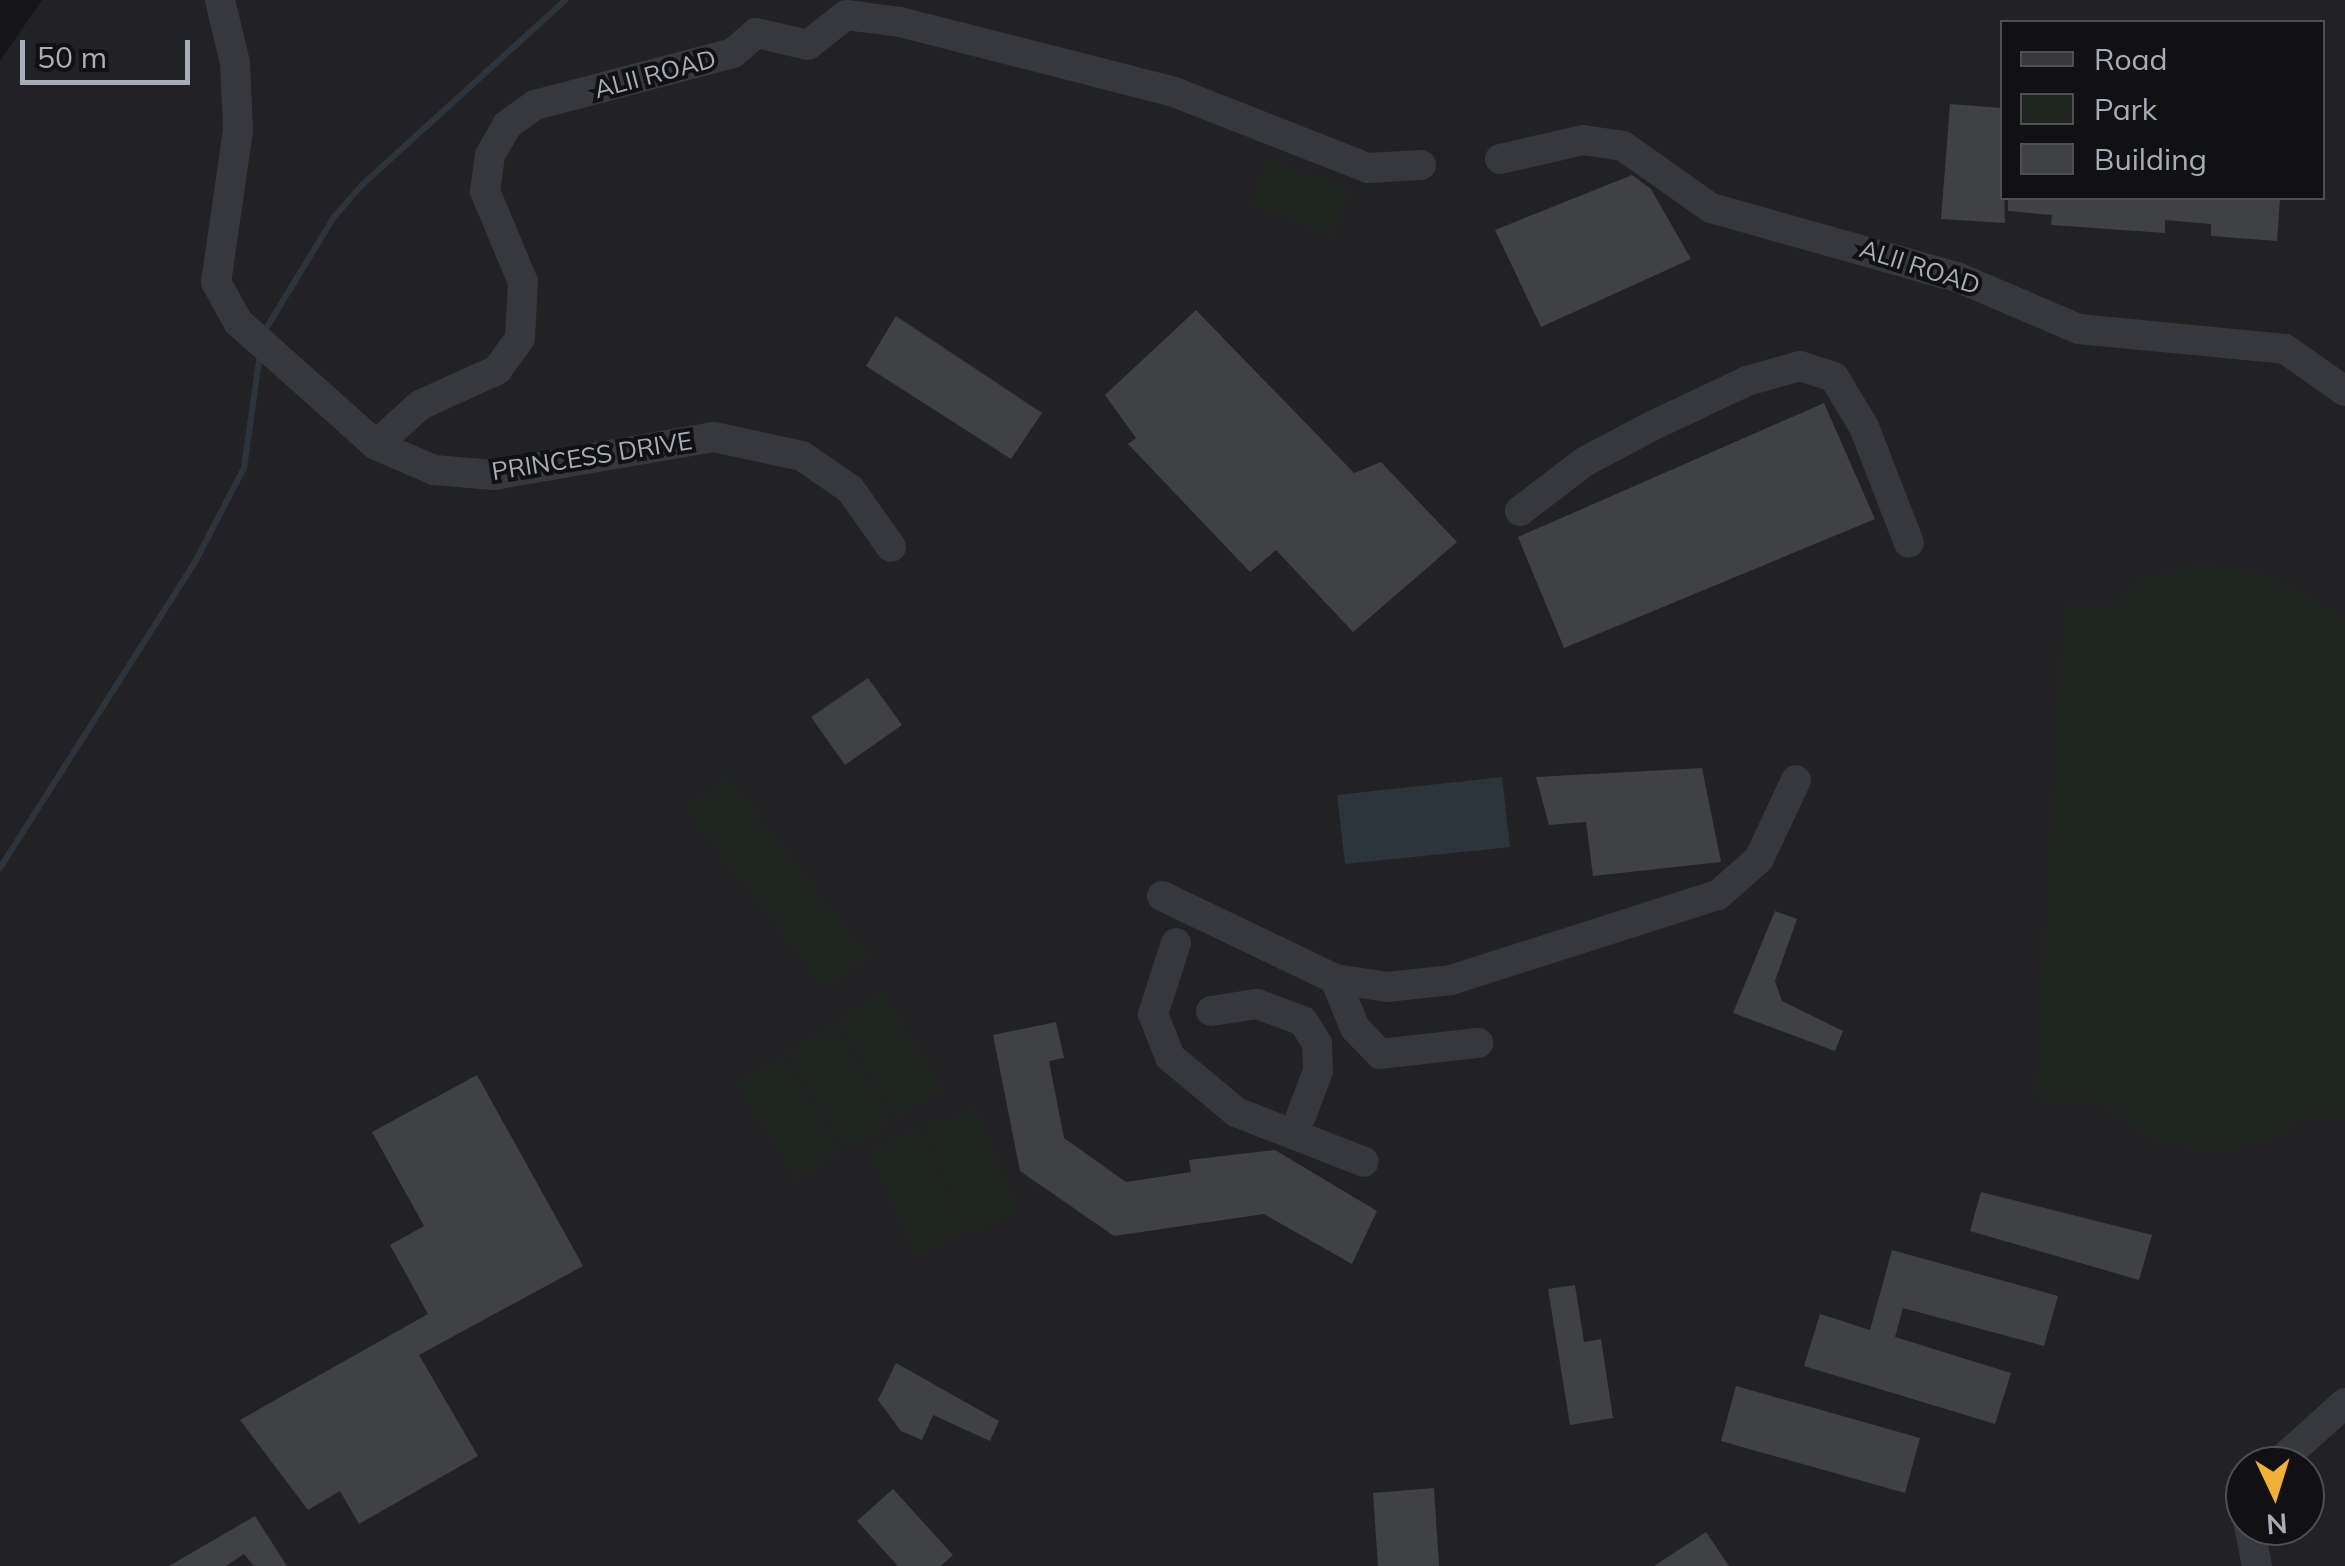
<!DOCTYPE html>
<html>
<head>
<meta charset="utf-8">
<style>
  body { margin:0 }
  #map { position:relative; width:2345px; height:1566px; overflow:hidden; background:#161618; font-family:Mulish,sans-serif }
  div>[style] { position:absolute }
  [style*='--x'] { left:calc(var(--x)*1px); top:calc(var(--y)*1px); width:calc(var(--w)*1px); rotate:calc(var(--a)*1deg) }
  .built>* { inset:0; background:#222225 }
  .green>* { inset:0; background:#1e261f }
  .water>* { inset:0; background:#2c353c }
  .stream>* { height:6px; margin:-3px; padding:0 3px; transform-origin:3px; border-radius:3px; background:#2c353c }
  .building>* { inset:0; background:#404145 }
  .minor>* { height:30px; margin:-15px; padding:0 15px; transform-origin:15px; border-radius:15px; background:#37383d }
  span { translate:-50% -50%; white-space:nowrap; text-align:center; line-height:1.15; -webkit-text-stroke:8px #111113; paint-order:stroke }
  .street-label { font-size:25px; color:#a8adb8 }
  .legend { position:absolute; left:2000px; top:20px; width:325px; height:180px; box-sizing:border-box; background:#111113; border:2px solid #4d4f55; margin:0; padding:12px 18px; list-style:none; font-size:30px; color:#a8adb8 }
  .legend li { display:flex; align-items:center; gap:20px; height:50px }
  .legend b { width:50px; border:2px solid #4d4f55 }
  .north { position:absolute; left:2225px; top:1446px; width:100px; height:100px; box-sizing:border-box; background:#111113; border:2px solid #4d4f55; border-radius:50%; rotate:176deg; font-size:28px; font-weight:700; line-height:40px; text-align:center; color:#a8adb8 }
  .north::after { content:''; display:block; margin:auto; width:35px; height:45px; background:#f2b134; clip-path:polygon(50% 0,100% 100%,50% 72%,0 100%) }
  .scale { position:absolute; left:20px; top:40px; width:170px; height:45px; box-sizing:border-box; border:5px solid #a8adb8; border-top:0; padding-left:12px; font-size:30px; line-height:35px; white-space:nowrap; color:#a8adb8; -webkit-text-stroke:8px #111113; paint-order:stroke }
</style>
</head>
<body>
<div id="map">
  <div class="built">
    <i style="clip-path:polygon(evenodd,42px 0,2345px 0,2345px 1566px,0 1566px,0 61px,42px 0,2002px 22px,2322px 22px,2322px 198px,2002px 198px,2002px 22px,42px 0,2245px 1466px,2305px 1466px,2305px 1526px,2245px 1526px,2245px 1466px)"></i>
  </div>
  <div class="green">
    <i style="clip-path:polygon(1269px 158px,1351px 189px,1333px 237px,1250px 205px)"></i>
    <i style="clip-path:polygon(2197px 563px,2273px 575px,2345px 619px,2345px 1117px,2310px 1115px,2277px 1136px,2220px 1151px,2156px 1142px,2100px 1103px,2036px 1099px,2065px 603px,2109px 606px,2141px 581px)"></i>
    <i style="clip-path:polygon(727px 776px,869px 957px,832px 985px,821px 984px,685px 809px)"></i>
    <i style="clip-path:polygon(883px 992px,943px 1090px,897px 1117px,838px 1020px)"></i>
    <i style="clip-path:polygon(833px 1024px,893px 1122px,847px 1149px,787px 1052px)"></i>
    <i style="clip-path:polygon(782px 1056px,842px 1153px,797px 1181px,737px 1083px)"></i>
    <i style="clip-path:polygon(975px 1107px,1016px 1205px,1012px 1215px,969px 1233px,924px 1127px)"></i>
    <i style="clip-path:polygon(919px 1128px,965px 1233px,915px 1255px,872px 1157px,876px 1147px)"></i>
  </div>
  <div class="water">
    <i style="clip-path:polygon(1502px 777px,1510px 847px,1345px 864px,1337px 795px)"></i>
  </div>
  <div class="stream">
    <i style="--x:264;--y:332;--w:135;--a:-58.7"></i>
    <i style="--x:334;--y:217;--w:43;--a:-48.8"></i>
    <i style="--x:362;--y:185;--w:275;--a:-42.3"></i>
    <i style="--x:0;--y:868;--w:361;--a:-57.5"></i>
    <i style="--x:194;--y:564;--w:108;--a:-62.5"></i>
    <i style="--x:244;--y:468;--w:115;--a:-82"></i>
  </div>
  <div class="building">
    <i style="clip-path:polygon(1950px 104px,2002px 108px,2005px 223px,1941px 219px)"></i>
    <i style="clip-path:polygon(1632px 175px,1651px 189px,1691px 259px,1541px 327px,1495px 230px)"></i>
    <i style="clip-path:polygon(2008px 198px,2280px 198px,2277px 241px,2211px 236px,2211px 224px,2165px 220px,2165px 233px,2051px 225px,2052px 215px,2008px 211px)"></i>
    <i style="clip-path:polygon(1196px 310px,1354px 473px,1381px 462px,1457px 542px,1353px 632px,1276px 550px,1250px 572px,1128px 444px,1136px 438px,1105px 395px)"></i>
    <i style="clip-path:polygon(896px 316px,1042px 413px,1011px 459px,866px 366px)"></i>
    <i style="clip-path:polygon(1824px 403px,1875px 519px,1564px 648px,1518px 537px)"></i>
    <i style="clip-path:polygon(868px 678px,902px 725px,845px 765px,811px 717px)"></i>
    <i style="clip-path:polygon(1702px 768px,1721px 862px,1593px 876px,1586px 822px,1549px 825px,1536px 777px)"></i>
    <i style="clip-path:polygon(1775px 911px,1797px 919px,1775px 981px,1782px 1001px,1843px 1031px,1835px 1051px,1733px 1013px)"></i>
    <i style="clip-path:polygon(1056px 1022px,1064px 1058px,1049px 1061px,1064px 1138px,1126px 1182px,1191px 1172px,1189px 1160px,1275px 1150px,1377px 1211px,1352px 1264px,1264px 1214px,1114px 1236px,1020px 1171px,993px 1035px)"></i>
    <i style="clip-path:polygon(477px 1075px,583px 1266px,419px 1355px,478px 1456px,359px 1524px,340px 1491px,308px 1510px,240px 1420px,428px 1314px,390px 1245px,424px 1226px,372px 1132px)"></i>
    <i style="clip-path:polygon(1981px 1192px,2152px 1235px,2139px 1280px,1970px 1231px)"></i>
    <i style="clip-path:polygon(1892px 1250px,2058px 1296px,2044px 1346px,1903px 1308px,1895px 1337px,2011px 1373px,1995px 1424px,1804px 1366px,1820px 1314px,1870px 1330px)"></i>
    <i style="clip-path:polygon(1575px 1285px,1584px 1342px,1601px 1339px,1613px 1418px,1570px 1425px,1548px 1289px)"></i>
    <i style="clip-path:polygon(896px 1363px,999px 1421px,990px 1441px,933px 1415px,922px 1440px,901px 1431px,878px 1400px)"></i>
    <i style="clip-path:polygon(1736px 1386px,1920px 1438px,1905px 1493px,1721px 1441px)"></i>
    <i style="clip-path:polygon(1434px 1488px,1439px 1566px,1378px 1566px,1373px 1493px)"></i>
    <i style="clip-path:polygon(893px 1489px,953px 1555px,941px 1566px,898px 1566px,857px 1521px)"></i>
    <i style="clip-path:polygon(255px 1516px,287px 1566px,254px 1566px,244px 1554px,226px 1566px,169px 1566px)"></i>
    <i style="clip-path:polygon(1706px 1532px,1729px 1566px,1654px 1566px)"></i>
  </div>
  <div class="minor">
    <i style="--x:220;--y:0;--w:65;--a:76.6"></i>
    <i style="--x:235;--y:63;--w:67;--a:87.4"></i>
    <i style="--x:238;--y:130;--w:154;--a:98.2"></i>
    <i style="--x:216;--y:282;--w:46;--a:61.2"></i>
    <i style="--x:238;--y:322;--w:185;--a:41.7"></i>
    <i style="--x:376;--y:445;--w:63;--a:23.3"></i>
    <i style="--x:434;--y:470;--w:60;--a:4.8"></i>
    <i style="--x:494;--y:475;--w:223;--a:-9.8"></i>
    <i style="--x:714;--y:437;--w:90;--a:12.2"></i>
    <i style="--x:802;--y:456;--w:58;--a:34.5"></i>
    <i style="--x:850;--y:489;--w:71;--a:54.7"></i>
    <i style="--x:1500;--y:159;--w:85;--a:-12.9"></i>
    <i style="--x:1583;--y:140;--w:40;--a:8.5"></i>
    <i style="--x:1623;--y:146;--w:108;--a:35.2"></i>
    <i style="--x:1711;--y:208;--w:255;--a:15.7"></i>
    <i style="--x:1957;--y:277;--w:133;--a:23.1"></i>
    <i style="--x:2079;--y:329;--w:207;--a:5.5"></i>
    <i style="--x:2285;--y:349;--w:73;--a:35"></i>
    <i style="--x:376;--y:445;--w:59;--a:-42.3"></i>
    <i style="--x:420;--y:405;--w:85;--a:-24.4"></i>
    <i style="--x:497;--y:370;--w:39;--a:-54"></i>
    <i style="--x:520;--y:338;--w:56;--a:-86.9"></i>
    <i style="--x:523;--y:282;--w:99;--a:-112.7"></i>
    <i style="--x:485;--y:191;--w:36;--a:-82"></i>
    <i style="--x:490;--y:155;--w:34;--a:-60"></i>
    <i style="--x:507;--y:125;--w:34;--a:-36"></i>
    <i style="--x:535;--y:105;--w:205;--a:-14.7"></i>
    <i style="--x:733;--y:53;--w:30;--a:-41"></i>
    <i style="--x:756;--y:33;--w:53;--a:13"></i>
    <i style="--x:808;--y:45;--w:48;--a:-38.3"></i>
    <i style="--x:846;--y:15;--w:54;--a:7.4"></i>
    <i style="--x:900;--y:22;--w:283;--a:14.3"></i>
    <i style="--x:1174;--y:92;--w:208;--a:21.4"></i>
    <i style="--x:1368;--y:168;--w:53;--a:-3.2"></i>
    <i style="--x:1520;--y:511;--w:81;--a:-37.4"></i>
    <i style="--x:1584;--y:462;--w:79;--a:-27.9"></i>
    <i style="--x:1654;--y:425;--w:103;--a:-25.3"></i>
    <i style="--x:1747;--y:381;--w:55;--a:-15.8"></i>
    <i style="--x:1800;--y:366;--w:36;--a:18"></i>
    <i style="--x:1834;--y:377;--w:58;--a:59"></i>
    <i style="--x:1864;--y:427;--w:124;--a:68.8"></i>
    <i style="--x:1162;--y:896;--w:192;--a:25.6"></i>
    <i style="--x:1335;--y:979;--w:53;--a:8.7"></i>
    <i style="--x:1387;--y:987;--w:64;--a:-6.2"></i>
    <i style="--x:1451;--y:980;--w:280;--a:-17.7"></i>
    <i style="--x:1718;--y:895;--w:55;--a:-41.3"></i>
    <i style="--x:1759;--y:859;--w:87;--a:-64.9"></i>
    <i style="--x:1176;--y:943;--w:75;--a:107.9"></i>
    <i style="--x:1153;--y:1014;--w:46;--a:68.4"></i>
    <i style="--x:1170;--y:1057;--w:86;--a:39.8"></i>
    <i style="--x:1236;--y:1112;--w:137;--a:21.3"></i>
    <i style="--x:1335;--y:979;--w:53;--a:67.8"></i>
    <i style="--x:1355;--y:1028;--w:36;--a:46"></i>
    <i style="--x:1380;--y:1054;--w:99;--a:-6.4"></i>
    <i style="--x:1211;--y:1011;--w:47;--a:-8.7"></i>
    <i style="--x:1257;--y:1004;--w:49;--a:20.3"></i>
    <i style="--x:1303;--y:1021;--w:26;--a:58"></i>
    <i style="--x:1317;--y:1043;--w:28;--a:88"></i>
    <i style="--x:1318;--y:1071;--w:48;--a:110.7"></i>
    <i style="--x:2275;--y:1466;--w:94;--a:-42"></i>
    <i style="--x:2249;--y:1526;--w:41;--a:78.7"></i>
  </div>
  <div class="street-label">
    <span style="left:655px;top:74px;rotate:-15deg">ALII ROAD</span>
    <span style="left:1920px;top:267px;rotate:18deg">ALII ROAD</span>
    <span style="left:592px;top:456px;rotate:-9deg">PRINCESS DRIVE</span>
  </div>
  <ul class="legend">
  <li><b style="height:12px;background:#37383d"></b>Road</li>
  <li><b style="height:28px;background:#1e261f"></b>Park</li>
  <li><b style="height:28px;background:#404145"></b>Building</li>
  </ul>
  <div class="north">N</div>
  <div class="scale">50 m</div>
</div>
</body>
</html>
